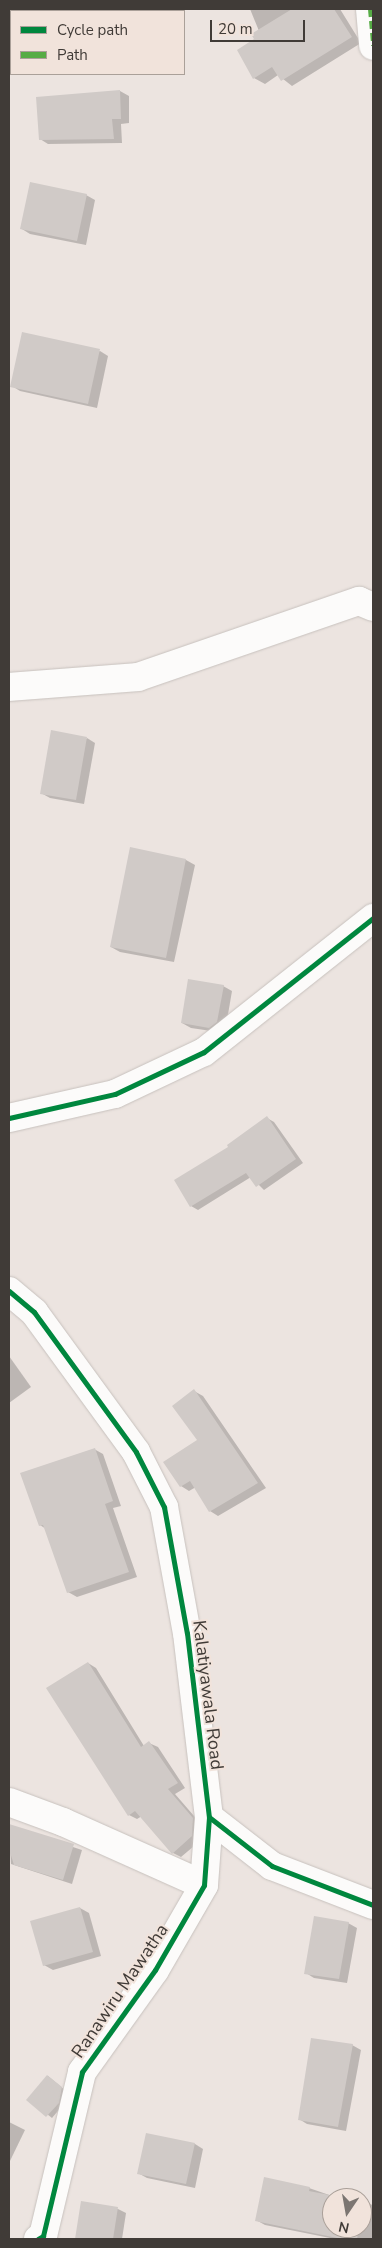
<!DOCTYPE html>
<html>
<head>
<meta charset="utf-8">
<style>
  body { margin:0 }
  #map { position:relative; width:382px; height:2248px; overflow:hidden; background:#ece4e0; font-family:"Nunito Sans",sans-serif }
  div>[style] { position:absolute }
  [style*='--x'] { left:calc(var(--x)*1px); top:calc(var(--y)*1px); width:calc(var(--w)*1px); rotate:calc(var(--a)*1deg) }
  .shadow>* { inset:0; background:#0003 }
  .building>* { inset:0; background:#d0cac7 }
  .roads { filter:drop-shadow(0 0 1px #c7c1bd) drop-shadow(0 0 1px #c7c1bd) }
  .minor>* { height:28px; margin:-14px; padding:0 14px; transform-origin:14px; border-radius:14px; background:#fcfbfa }
  .quiet>* { height:4px; margin-top:-2px; transform-origin:0; background:repeating-linear-gradient(90deg,#56ac45 0 8px,transparent 0 12px) }
  .cycleway>* { height:5px; margin:-2.5px; padding:0 2.5px; transform-origin:2.5px; border-radius:2.5px; background:#00873e }
  span { translate:-50% -50%; white-space:nowrap; text-align:center; line-height:1.15; -webkit-text-stroke:4px #f1e3db; paint-order:stroke }
  .street-label { font-size:18px; color:#403b37 }
  .frame { position:absolute; inset:0; border:10px solid #403b37; pointer-events:none }
  .legend { position:absolute; left:10px; top:10px; width:175px; height:65px; box-sizing:border-box; background:#f1e3db; border:1px solid #aaa099; margin:0; padding:6px 9px; list-style:none; font-size:15px; color:#403b37 }
  .legend li { display:flex; align-items:center; gap:10px; height:25px }
  .legend b { width:25px; border:1px solid #aaa099 }
  .north { position:absolute; left:322px; top:2188px; width:50px; height:50px; box-sizing:border-box; background:#f1e3db; border:1px solid #aaa099; border-radius:50%; rotate:192deg; font-size:14px; font-weight:700; line-height:20px; text-align:center; color:#403b37 }
  .north::after { content:''; display:block; margin:auto; width:18px; height:22px; background:#7c7672; clip-path:polygon(50% 0,100% 100%,50% 72%,0 100%) }
  .scale { position:absolute; left:210px; top:20px; width:95px; height:22px; box-sizing:border-box; border:2px solid #403b37; border-top:0; padding-left:6px; font-size:15px; line-height:18px; white-space:nowrap; color:#403b37; -webkit-text-stroke:4px #f1e3db; paint-order:stroke }
</style>
</head>
<body>
<div id="map">
  <div class="shadow">
    <i style="clip-path:polygon(250px 9px,340px 9px,361px 43px,292px 86px,278px 75px,265px 84px,254px 78px,259px 31px)"></i>
    <i style="clip-path:polygon(120px 91px,129px 96px,129px 123px,121px 124px,122px 143px,48px 144px,40px 139px)"></i>
    <i style="clip-path:polygon(86px 195px,95px 200px,86px 245px,30px 234px,22px 229px)"></i>
    <i style="clip-path:polygon(100px 351px,108px 356px,97px 408px,20px 391px,12px 386px)"></i>
    <i style="clip-path:polygon(87px 738px,95px 743px,84px 804px,50px 798px,41px 793px)"></i>
    <i style="clip-path:polygon(131px 848px,186px 860px,195px 865px,174px 962px,120px 952px,111px 947px)"></i>
    <i style="clip-path:polygon(223px 986px,232px 991px,226px 1026px,218px 1032px,191px 1028px,182px 1023px)"></i>
    <i style="clip-path:polygon(267px 1118px,274px 1122px,303px 1163px,264px 1190px,251px 1177px,198px 1210px,191px 1206px,230px 1148px)"></i>
    <i style="clip-path:polygon(9px 1356px,31px 1387px,9px 1403px)"></i>
    <i style="clip-path:polygon(194px 1391px,203px 1396px,266px 1488px,218px 1516px,210px 1511px,196px 1487px,189px 1491px,181px 1486px,199px 1441px)"></i>
    <i style="clip-path:polygon(94px 1449px,103px 1454px,121px 1506px,113px 1508px,137px 1577px,77px 1597px,68px 1592px,46px 1529px,40px 1525px)"></i>
    <i style="clip-path:polygon(88px 1663px,96px 1668px,144px 1746px,149px 1743px,158px 1747px,185px 1788px,175px 1794px,201px 1824px,200px 1841px,181px 1857px,173px 1853px,142px 1816px,137px 1819px,129px 1815px)"></i>
    <i style="clip-path:polygon(9px 1826px,82px 1850px,72px 1884px,11px 1864px)"></i>
    <i style="clip-path:polygon(80px 1908px,89px 1913px,101px 1956px,53px 1970px,44px 1965px)"></i>
    <i style="clip-path:polygon(348px 1923px,357px 1928px,347px 1983px,314px 1978px,306px 1973px)"></i>
    <i style="clip-path:polygon(352px 2045px,361px 2050px,346px 2131px,307px 2124px,299px 2119px)"></i>
    <i style="clip-path:polygon(48px 2076px,66px 2091px,63px 2105px,52px 2118px,28px 2099px)"></i>
    <i style="clip-path:polygon(9px 2122px,25px 2130px,9px 2163px)"></i>
    <i style="clip-path:polygon(147px 2134px,195px 2144px,203px 2149px,195px 2188px,147px 2178px,138px 2173px)"></i>
    <i style="clip-path:polygon(309px 2188px,338px 2198px,332px 2198px,332px 2228px,362px 2228px,362px 2202px,373px 2205px,373px 2239px,335px 2239px,265px 2225px,256px 2220px)"></i>
    <i style="clip-path:polygon(82px 2202px,118px 2209px,126px 2213px,122px 2239px,76px 2239px)"></i>
  </div>
  <div class="building">
    <i style="clip-path:polygon(292px 9px,334px 9px,352px 37px,281px 81px,272px 67px,253px 79px,237px 50px,254px 39px,251px 34px)"></i>
    <i style="clip-path:polygon(120px 90px,121px 119px,112px 119px,114px 139px,39px 140px,36px 97px)"></i>
    <i style="clip-path:polygon(30px 182px,87px 194px,77px 241px,20px 229px)"></i>
    <i style="clip-path:polygon(22px 332px,100px 349px,88px 404px,10px 387px)"></i>
    <i style="clip-path:polygon(51px 730px,87px 737px,76px 800px,40px 794px)"></i>
    <i style="clip-path:polygon(130px 847px,186px 859px,166px 958px,110px 947px)"></i>
    <i style="clip-path:polygon(188px 979px,224px 985px,217px 1022px,209px 1028px,181px 1023px)"></i>
    <i style="clip-path:polygon(267px 1116px,296px 1159px,256px 1187px,246px 1173px,190px 1207px,174px 1180px,228px 1147px,227px 1145px)"></i>
    <i style="clip-path:polygon(194px 1389px,258px 1483px,209px 1512px,190px 1481px,180px 1487px,163px 1462px,197px 1440px,172px 1406px)"></i>
    <i style="clip-path:polygon(95px 1448px,113px 1501px,105px 1504px,129px 1572px,67px 1593px,43px 1525px,39px 1526px,20px 1473px)"></i>
    <i style="clip-path:polygon(88px 1662px,141px 1747px,149px 1741px,178px 1783px,168px 1789px,193px 1818px,192px 1836px,172px 1854px,135px 1811px,128px 1816px,46px 1688px)"></i>
    <i style="clip-path:polygon(9px 1824px,74px 1844px,63px 1880px,14px 1865px,9px 1849px)"></i>
    <i style="clip-path:polygon(80px 1907px,93px 1952px,43px 1966px,30px 1921px)"></i>
    <i style="clip-path:polygon(314px 1916px,349px 1922px,339px 1979px,304px 1974px)"></i>
    <i style="clip-path:polygon(311px 2038px,353px 2044px,338px 2127px,298px 2120px)"></i>
    <i style="clip-path:polygon(47px 2075px,62px 2087px,59px 2103px,46px 2117px,26px 2100px)"></i>
    <i style="clip-path:polygon(146px 2133px,195px 2143px,186px 2184px,137px 2174px)"></i>
    <i style="clip-path:polygon(264px 2177px,310px 2187px,309px 2191px,345px 2198px,332px 2198px,332px 2228px,359px 2228px,357px 2239px,342px 2239px,255px 2221px)"></i>
    <i style="clip-path:polygon(81px 2201px,118px 2207px,113px 2239px,75px 2239px)"></i>
  </div>
  <div class="roads">
    <div class="minor">
      <i style="--x:370;--y:9;--w:37;--a:85"></i>
      <i style="--x:9;--y:687;--w:129;--a:-4.4"></i>
      <i style="--x:138;--y:677;--w:234;--a:-19"></i>
      <i style="--x:359;--y:601;--w:15;--a:23"></i>
      <i style="--x:9;--y:1118;--w:109;--a:-12.8"></i>
      <i style="--x:115;--y:1094;--w:98;--a:-25.3"></i>
      <i style="--x:204;--y:1052;--w:216;--a:-38.4"></i>
      <i style="--x:9;--y:1291;--w:33;--a:40"></i>
      <i style="--x:34;--y:1312;--w:173;--a:53.9"></i>
      <i style="--x:136;--y:1452;--w:62;--a:63"></i>
      <i style="--x:164;--y:1507;--w:128;--a:79.7"></i>
      <i style="--x:187;--y:1633;--w:185;--a:83.2"></i>
      <i style="--x:209;--y:1817;--w:80;--a:37.9"></i>
      <i style="--x:272;--y:1866;--w:108;--a:21.1"></i>
      <i style="--x:9;--y:1802;--w:58;--a:20.3"></i>
      <i style="--x:63;--y:1822;--w:154;--a:24.1"></i>
      <i style="--x:38;--y:2239;--w:6;--a:-31"></i>
      <i style="--x:43;--y:2236;--w:169;--a:-76.6"></i>
      <i style="--x:82;--y:2072;--w:125;--a:-54.4"></i>
      <i style="--x:155;--y:1970;--w:98;--a:-60"></i>
      <i style="--x:204;--y:1885;--w:68;--a:-85.8"></i>
    </div>
  </div>
  <div class="quiet">
    <i style="--x:370;--y:9;--w:37;--a:85"></i>
  </div>
  <div class="cycleway">
    <i style="--x:9;--y:1118;--w:109;--a:-12.8"></i>
    <i style="--x:115;--y:1094;--w:98;--a:-25.3"></i>
    <i style="--x:204;--y:1052;--w:216;--a:-38.4"></i>
    <i style="--x:9;--y:1291;--w:33;--a:40"></i>
    <i style="--x:34;--y:1312;--w:173;--a:53.9"></i>
    <i style="--x:136;--y:1452;--w:62;--a:63"></i>
    <i style="--x:164;--y:1507;--w:128;--a:79.7"></i>
    <i style="--x:187;--y:1633;--w:185;--a:83.2"></i>
    <i style="--x:209;--y:1817;--w:80;--a:37.9"></i>
    <i style="--x:272;--y:1866;--w:108;--a:21.1"></i>
    <i style="--x:38;--y:2239;--w:6;--a:-31"></i>
    <i style="--x:43;--y:2236;--w:169;--a:-76.6"></i>
    <i style="--x:82;--y:2072;--w:125;--a:-54.4"></i>
    <i style="--x:155;--y:1970;--w:98;--a:-60"></i>
    <i style="--x:204;--y:1885;--w:68;--a:-85.8"></i>
  </div>
  <div class="street-label">
    <span style="left:208px;top:1695px;rotate:83deg">Kalatiyawala Road</span>
    <span style="left:120px;top:1991px;rotate:-56deg">Ranawiru Mawatha</span>
  </div>
  <div class="frame"></div>
  <ul class="legend">
  <li><b style="height:6px;background:#00873e"></b>Cycle path</li>
  <li><b style="height:6px;background:#56ac45"></b>Path</li>
  </ul>
  <div class="north">N</div>
  <div class="scale">20 m</div>
</div>
</body>
</html>
